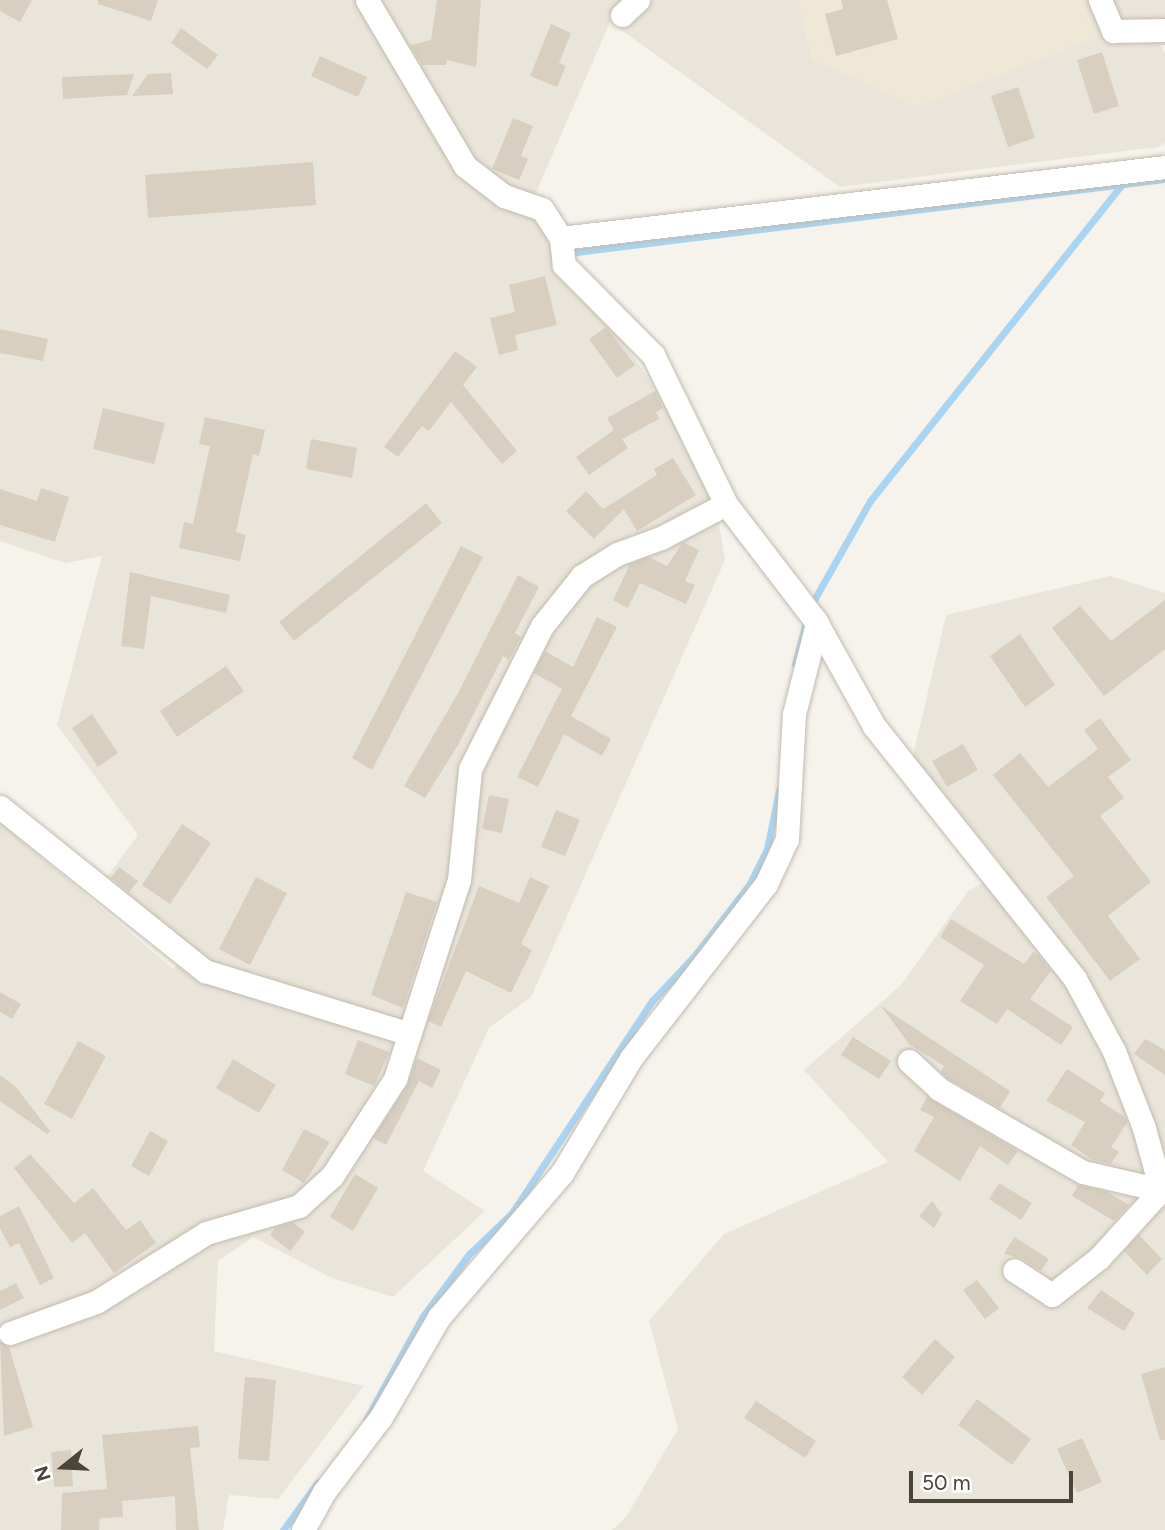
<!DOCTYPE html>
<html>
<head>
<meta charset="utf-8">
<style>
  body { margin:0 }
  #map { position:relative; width:1165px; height:1530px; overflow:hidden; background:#f6f3ec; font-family:Figtree,sans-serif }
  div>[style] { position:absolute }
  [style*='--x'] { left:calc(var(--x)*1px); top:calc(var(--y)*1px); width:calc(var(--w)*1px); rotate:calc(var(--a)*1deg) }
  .residential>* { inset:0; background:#eae5da }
  .education>* { inset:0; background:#efe8d6 }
  .stream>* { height:7px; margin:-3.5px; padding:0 3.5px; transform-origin:3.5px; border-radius:3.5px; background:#a9d4f2 }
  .building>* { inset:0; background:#d8cfc1 }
  .roads { filter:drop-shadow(0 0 2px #c2bbae) drop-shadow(0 0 2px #c2bbae) }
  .minor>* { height:23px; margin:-11.5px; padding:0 11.5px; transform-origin:11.5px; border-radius:11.5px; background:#fff }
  span { translate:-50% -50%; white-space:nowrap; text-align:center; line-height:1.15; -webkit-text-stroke:6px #fff; paint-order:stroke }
  .north { position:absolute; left:28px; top:1432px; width:70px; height:70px; -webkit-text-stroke:5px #fff; paint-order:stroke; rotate:252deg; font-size:19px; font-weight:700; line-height:28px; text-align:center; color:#4b4439 }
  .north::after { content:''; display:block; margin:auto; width:24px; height:32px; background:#4b4439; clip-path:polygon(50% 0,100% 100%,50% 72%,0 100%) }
  .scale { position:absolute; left:909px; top:1471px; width:164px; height:32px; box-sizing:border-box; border:4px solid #4b4439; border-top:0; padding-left:9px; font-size:21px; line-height:24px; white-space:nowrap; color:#4b4439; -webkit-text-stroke:5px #fff; paint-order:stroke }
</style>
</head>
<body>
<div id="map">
  <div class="residential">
    <i style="clip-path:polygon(0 0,1165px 0,1165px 45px,1160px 45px,1165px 53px,1165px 143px,1158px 147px,840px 187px,610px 22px,534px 197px,562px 280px,603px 313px,666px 404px,714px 495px,725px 560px,531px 997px,489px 1028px,423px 1171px,485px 1211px,393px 1297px,332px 1278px,253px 1237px,218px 1261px,214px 1351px,364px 1386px,278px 1499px,229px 1495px,223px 1530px,0 1530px,0 822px,173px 969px,194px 949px,104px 881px,138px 835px,57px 725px,102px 556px,65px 563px,0 541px)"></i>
    <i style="clip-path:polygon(1110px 576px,1165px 593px,1165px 1530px,612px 1530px,626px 1517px,678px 1429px,649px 1321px,724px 1234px,888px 1162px,804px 1070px,901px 985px,968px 891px,1006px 870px,913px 756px,946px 615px)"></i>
  </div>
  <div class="education">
    <i style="clip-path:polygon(798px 0,1084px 0,1098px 37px,930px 102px,913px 105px,811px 59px)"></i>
  </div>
  <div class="stream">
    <i style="--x:576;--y:252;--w:594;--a:-7.07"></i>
    <i style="--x:810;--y:607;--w:122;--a:-60.5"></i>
    <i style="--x:870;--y:501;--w:404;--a:-51.5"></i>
    <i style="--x:795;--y:664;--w:48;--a:-75.4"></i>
    <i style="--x:366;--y:1420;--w:119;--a:-61.3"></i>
    <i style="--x:423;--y:1316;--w:77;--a:-53.4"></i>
    <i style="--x:469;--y:1254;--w:59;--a:-43.6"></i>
    <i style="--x:512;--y:1213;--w:254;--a:-56.6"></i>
    <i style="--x:652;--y:1001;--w:64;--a:-46.9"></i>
    <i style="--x:696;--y:954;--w:87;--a:-52.5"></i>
    <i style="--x:749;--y:885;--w:40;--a:-63.4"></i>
    <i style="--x:767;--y:849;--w:60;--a:-78.5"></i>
    <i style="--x:283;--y:1530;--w:59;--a:-53.9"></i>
  </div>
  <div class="building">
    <i style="clip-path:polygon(0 0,32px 0,20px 22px,0 11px)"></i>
    <i style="clip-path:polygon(98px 0,158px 0,151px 21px,98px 4px)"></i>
    <i style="clip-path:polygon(437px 0,481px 0,476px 67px,447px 60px,446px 65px,422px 65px,410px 45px,431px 40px)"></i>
    <i style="clip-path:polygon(841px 0,887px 0,898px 39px,836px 56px,825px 14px,843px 9px)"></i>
    <i style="clip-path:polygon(551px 24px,571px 33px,559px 63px,566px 66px,557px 87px,530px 76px)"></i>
    <i style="clip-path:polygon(181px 28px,218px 55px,207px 69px,171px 43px)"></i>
    <i style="clip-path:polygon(1102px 52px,1119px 106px,1094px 114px,1077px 60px)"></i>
    <i style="clip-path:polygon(320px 56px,367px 77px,358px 97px,311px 76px)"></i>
    <i style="clip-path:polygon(171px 73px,173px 94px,132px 96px,148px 74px)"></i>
    <i style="clip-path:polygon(134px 74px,127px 95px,63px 99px,62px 77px)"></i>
    <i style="clip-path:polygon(1018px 87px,1035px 138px,1008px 147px,991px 96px)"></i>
    <i style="clip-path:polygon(513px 118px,533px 126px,521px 156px,528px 159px,519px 180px,492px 169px)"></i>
    <i style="clip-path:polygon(313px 162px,316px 205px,148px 218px,145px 175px)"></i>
    <i style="clip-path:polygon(545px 276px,557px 325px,515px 335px,518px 350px,499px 355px,490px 318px,515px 312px,509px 285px)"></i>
    <i style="clip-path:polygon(606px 327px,635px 365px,617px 378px,589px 339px)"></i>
    <i style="clip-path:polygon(0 329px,48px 339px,43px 361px,0 353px)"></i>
    <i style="clip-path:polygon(455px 351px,477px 367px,463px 385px,517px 451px,502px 464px,451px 402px,429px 431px,422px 426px,398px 457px,384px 447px)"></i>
    <i style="clip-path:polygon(655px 391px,663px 408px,656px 412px,659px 419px,622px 439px,628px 448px,589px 475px,576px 457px,614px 430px,607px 418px)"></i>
    <i style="clip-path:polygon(103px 408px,165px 423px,154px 464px,93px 449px)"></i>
    <i style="clip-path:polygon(205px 417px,265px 430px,259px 456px,253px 454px,236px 532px,246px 535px,240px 561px,179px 548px,184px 522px,193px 524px,210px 446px,199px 444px)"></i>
    <i style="clip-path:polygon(311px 439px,357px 448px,352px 478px,306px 469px)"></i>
    <i style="clip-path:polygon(673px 458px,696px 495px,637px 531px,624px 509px,594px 539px,566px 511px,586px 491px,603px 509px,657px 475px,654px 469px)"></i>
    <i style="clip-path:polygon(41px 488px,69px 497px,55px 542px,0 525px,0 489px,37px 501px)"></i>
    <i style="clip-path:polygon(426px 503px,442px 523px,294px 641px,279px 622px)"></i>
    <i style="clip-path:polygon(683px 542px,699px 550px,685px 581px,695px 585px,686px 604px,640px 583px,628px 608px,613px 600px,630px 564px,649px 557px,667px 566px)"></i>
    <i style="clip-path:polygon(461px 546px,483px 557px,372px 770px,352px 758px)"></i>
    <i style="clip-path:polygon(130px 572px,230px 595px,226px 613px,151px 596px,144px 649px,121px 646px)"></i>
    <i style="clip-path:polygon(518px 575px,539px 587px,515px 633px,521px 637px,509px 660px,503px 656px,458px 745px,425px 798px,404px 786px,458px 693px)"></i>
    <i style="clip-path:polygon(1165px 600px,1165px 649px,1104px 696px,1052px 628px,1080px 606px,1111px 641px)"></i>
    <i style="clip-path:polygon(597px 617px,617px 627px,571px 716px,611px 739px,602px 756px,564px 734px,538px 787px,517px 777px,562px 689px,534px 673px,545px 651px,573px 667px)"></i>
    <i style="clip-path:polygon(1020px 634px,1055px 685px,1025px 707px,990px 656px)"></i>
    <i style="clip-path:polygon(226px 666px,244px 691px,177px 737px,160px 711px)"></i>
    <i style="clip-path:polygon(92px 714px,118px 753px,98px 767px,72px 728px)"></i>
    <i style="clip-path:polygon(1100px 718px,1131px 760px,1108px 777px,1124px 798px,1100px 816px,1151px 882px,1108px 916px,1140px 959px,1110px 981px,1046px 897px,1074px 876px,993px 775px,1020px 753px,1048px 787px,1098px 749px,1084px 730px)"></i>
    <i style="clip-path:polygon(963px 744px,978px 770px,947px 787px,932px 761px)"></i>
    <i style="clip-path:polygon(489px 795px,509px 799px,502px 833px,482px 829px)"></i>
    <i style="clip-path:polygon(556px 810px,580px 820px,565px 856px,541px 847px)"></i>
    <i style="clip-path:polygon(182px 824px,211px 843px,170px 904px,142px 885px)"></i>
    <i style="clip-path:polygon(119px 867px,138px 881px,129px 892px,111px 878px)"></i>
    <i style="clip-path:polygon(256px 877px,287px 893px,250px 965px,219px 949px)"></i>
    <i style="clip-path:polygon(530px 877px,549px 886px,521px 944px,532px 950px,511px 993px,466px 971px,441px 1027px,428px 1021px,479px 886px,519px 903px)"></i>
    <i style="clip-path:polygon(406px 892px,437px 902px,403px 1008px,371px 995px)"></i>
    <i style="clip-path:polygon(951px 919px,1024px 964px,1033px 952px,1039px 956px,1051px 971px,1030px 999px,1073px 1027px,1061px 1045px,1007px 1009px,997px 1024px,960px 1001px,984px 965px,940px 937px)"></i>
    <i style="clip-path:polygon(0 992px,21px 1004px,12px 1019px,0 1012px)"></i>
    <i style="clip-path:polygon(881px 1006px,1010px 1091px,1000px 1108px,947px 1078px,941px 1072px,944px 1066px,909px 1044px)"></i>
    <i style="clip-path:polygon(853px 1037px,891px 1061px,879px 1079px,841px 1055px)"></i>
    <i style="clip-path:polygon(1145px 1039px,1165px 1050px,1165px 1075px,1134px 1054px)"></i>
    <i style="clip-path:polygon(358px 1040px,389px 1052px,374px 1086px,345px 1074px)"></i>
    <i style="clip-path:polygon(78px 1041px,106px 1056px,72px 1119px,44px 1104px)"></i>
    <i style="clip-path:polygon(417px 1058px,441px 1070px,432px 1088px,419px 1081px,386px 1145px,373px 1138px,407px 1086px)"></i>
    <i style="clip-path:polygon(233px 1059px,276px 1085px,259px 1113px,216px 1088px)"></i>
    <i style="clip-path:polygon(1067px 1069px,1105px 1093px,1100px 1101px,1125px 1117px,1127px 1123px,1111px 1147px,1119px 1152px,1111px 1164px,1093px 1160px,1071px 1145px,1085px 1122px,1046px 1101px)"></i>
    <i style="clip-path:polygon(0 1075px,15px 1086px,50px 1131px,47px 1134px,0 1101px)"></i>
    <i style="clip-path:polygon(927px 1097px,1018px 1151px,1008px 1165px,980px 1146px,960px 1181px,914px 1151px,934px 1117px,920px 1110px)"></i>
    <i style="clip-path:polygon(304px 1129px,330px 1142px,304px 1183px,282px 1170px)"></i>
    <i style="clip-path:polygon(150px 1131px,168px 1141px,149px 1176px,131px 1166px)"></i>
    <i style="clip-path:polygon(30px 1154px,74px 1203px,93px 1188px,126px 1230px,140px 1220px,156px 1243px,114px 1273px,85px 1233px,72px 1243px,14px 1168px)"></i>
    <i style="clip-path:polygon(355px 1174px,378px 1188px,353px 1231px,330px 1217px)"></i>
    <i style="clip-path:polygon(999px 1183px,1032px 1203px,1021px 1220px,989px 1199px)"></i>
    <i style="clip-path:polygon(1078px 1185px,1107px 1192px,1129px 1205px,1114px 1221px,1072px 1196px)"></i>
    <i style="clip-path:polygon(932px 1201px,942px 1214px,934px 1228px,919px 1216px)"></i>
    <i style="clip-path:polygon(19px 1206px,54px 1278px,40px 1285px,19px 1243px,10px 1247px,0 1228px,0 1216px)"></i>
    <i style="clip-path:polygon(293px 1222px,305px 1232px,290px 1251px,270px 1235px,276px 1227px)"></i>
    <i style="clip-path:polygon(1139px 1235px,1162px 1259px,1147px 1275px,1124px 1251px)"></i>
    <i style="clip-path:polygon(1014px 1237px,1049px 1259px,1041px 1271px,1021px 1258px,1004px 1254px)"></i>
    <i style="clip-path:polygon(977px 1280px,999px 1308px,985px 1319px,963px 1290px)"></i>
    <i style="clip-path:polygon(16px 1283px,24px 1298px,0 1310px,0 1291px)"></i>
    <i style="clip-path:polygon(1101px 1290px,1135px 1313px,1124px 1331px,1087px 1308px)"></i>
    <i style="clip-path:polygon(935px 1339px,955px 1357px,922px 1395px,902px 1377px)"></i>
    <i style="clip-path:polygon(0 1342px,9px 1347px,33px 1427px,4px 1436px)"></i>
    <i style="clip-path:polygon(1165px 1367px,1165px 1440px,1160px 1440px,1141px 1374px)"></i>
    <i style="clip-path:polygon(245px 1377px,276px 1380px,269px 1461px,238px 1459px)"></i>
    <i style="clip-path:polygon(977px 1399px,1031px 1439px,1012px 1465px,958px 1425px)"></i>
    <i style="clip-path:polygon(756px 1401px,816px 1441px,805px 1458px,744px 1418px)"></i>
    <i style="clip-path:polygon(198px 1426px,200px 1447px,190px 1448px,199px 1530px,176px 1530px,175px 1496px,122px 1501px,123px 1517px,100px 1518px,99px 1530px,61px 1530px,62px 1493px,107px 1489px,102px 1435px)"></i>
    <i style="clip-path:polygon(1082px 1438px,1102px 1482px,1077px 1493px,1057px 1449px)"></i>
    <i style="clip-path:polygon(71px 1450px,73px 1486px,54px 1487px,51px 1452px)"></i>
  </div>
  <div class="roads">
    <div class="minor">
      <i style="--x:367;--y:0;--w:193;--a:59.4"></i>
      <i style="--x:465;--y:166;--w:49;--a:37.6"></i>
      <i style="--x:504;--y:196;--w:40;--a:18.9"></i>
      <i style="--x:542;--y:209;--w:35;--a:57"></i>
      <i style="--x:561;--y:238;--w:27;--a:84"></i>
      <i style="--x:564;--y:265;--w:127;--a:45.3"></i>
      <i style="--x:653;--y:355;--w:166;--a:63.9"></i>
      <i style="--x:726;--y:504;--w:146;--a:52.5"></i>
      <i style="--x:815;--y:620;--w:121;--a:60.9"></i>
      <i style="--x:874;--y:726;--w:323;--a:51.5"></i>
      <i style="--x:1075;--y:979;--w:82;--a:61.6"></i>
      <i style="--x:1114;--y:1051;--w:83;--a:68.7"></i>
      <i style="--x:1144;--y:1128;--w:64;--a:74.7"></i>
      <i style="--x:1161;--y:1190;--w:4;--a:14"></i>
      <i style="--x:1100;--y:0;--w:34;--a:67"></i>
      <i style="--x:1113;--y:31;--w:52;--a:-1.1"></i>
      <i style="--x:622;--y:15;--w:22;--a:-43"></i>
      <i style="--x:561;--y:238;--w:608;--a:-6.7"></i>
      <i style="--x:0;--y:807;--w:263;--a:38.7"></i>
      <i style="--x:205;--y:971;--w:214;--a:17.1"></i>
      <i style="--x:909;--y:1061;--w:41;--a:43"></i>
      <i style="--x:939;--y:1089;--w:166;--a:30"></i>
      <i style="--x:1083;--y:1172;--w:80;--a:13"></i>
      <i style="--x:1161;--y:1190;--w:92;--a:132.4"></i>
      <i style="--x:1099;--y:1258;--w:60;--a:141.8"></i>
      <i style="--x:1052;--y:1295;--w:45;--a:-146.7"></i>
      <i style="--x:10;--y:1333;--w:91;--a:-19.8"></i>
      <i style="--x:96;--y:1302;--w:130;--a:-32.1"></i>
      <i style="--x:206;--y:1233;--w:97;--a:-16.2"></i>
      <i style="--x:299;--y:1206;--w:45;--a:-42.3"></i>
      <i style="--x:332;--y:1176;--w:116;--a:-57"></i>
      <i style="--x:395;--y:1079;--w:209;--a:-72.2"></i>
      <i style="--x:459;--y:880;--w:112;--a:-84.3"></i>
      <i style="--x:470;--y:769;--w:160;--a:-63.3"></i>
      <i style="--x:542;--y:626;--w:64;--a:-51.3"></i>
      <i style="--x:582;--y:576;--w:41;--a:-32.2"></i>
      <i style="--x:617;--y:554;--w:47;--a:-20"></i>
      <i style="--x:661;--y:538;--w:73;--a:-27.6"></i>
      <i style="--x:303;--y:1530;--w:43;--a:-61.1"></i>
      <i style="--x:324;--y:1492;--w:94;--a:-52.8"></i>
      <i style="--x:381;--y:1417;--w:116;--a:-59.9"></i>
      <i style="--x:439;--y:1317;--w:189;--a:-49.5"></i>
      <i style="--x:562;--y:1173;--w:134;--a:-59"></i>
      <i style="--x:631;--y:1058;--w:220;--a:-52.2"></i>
      <i style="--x:766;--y:884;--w:50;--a:-65"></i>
      <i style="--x:787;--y:839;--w:125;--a:-86.8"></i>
      <i style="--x:794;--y:714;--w:94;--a:-75.8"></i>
    </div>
  </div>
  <div class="north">N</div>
  <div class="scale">50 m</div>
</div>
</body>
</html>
